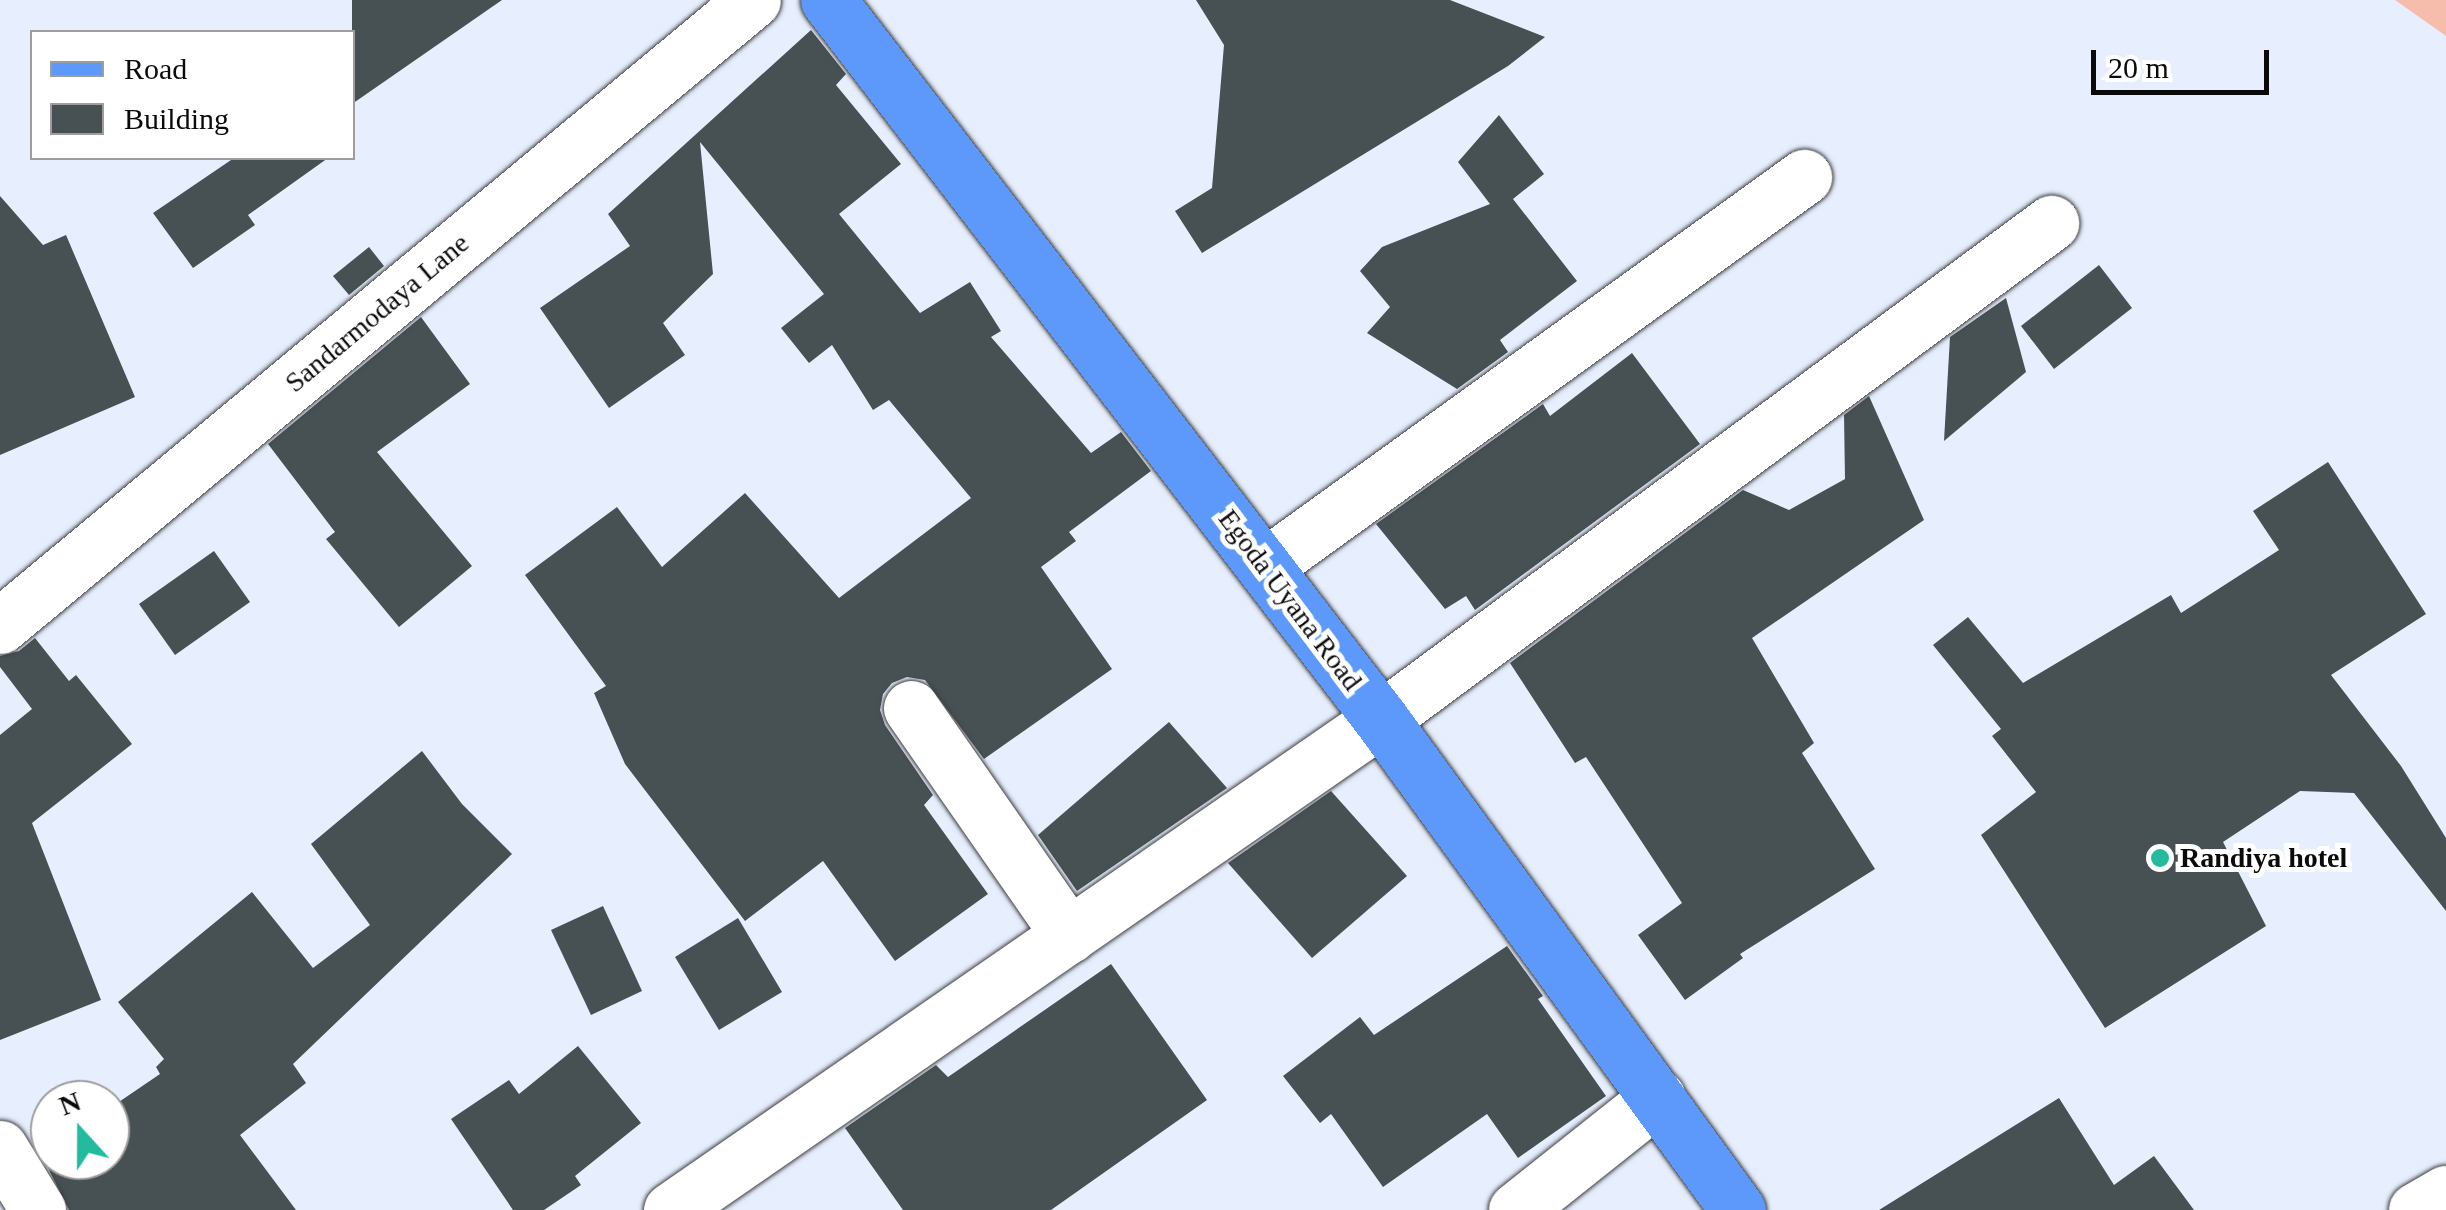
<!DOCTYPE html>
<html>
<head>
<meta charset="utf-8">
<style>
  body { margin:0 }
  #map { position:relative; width:2446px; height:1210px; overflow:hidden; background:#e7efff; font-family:Georgia,serif }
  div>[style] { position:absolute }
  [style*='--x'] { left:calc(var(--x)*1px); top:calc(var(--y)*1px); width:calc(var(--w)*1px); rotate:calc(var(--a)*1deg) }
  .water>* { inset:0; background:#f6bdac }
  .building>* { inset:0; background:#475053 }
  .roads { filter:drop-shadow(0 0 2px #3d3d3d) drop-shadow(0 0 2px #3d3d3d) }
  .minor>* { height:55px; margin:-27.5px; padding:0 27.5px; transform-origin:27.5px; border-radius:27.5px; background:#fff }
  .major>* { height:55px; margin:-27.5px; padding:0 27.5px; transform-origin:27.5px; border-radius:27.5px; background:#5d99fa }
  .dots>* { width:28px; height:28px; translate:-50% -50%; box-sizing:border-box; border:5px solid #fff; border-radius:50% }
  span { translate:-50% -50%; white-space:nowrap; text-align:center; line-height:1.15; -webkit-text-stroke:10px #fff; paint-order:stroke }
  .street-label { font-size:28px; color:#0a0a0a }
  .poi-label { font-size:28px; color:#0a0a0a; font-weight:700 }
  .left { translate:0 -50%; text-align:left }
  .legend { position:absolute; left:30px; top:30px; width:325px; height:130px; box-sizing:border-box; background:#fff; border:2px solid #9d9d9d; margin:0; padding:12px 18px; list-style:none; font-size:30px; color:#0a0a0a }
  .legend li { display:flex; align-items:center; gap:20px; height:50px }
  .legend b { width:50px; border:2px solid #9d9d9d }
  .north { position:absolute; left:30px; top:1080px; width:100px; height:100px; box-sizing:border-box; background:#fff; border:2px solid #9d9d9d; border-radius:50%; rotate:339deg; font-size:28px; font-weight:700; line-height:40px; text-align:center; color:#0a0a0a }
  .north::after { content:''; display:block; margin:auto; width:35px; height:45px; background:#23ba9d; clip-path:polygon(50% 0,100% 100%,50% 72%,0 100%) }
  .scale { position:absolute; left:2091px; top:50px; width:178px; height:45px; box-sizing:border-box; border:5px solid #0a0a0a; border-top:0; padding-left:12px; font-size:30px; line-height:35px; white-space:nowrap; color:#0a0a0a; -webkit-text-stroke:8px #fff; paint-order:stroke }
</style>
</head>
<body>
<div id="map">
  <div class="water">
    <i style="clip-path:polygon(2395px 0,2446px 0,2446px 36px)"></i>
  </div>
  <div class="building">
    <i style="clip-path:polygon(352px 0,502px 0,352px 104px)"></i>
    <i style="clip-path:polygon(1196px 0,1450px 0,1545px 37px,1508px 66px,1202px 253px,1175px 211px,1212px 188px,1224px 45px)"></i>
    <i style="clip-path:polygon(811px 30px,846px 74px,836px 85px,901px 164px,839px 214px,920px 313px,970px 282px,1001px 331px,991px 337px,1091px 453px,1121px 432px,1151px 471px,1069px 532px,1076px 541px,1041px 567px,1112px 669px,984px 759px,925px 680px,907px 677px,892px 683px,883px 694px,880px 710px,885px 725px,933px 795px,924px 805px,988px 894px,895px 961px,823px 861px,745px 921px,625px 764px,594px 693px,606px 686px,525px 575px,617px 507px,662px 567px,745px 493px,839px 598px,971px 498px,889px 400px,873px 410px,832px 345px,809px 363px,781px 328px,824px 294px,700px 142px,713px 274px,663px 323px,685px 355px,609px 408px,540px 308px,630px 246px,608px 214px)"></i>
    <i style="clip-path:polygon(1499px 115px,1544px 174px,1513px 199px,1577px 281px,1500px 340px,1508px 352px,1457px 389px,1367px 333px,1390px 307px,1360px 271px,1382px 247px,1490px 204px,1458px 162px)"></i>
    <i style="clip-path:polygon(234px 158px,328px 158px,248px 215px,255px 225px,193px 268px,153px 213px)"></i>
    <i style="clip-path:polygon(0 196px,43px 245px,66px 235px,135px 397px,0 455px)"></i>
    <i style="clip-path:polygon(369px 247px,384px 266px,349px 295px,333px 276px)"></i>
    <i style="clip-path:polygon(2099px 265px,2132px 308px,2054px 369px,2021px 326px)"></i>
    <i style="clip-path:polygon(2006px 298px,2026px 372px,1944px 441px,1950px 337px)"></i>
    <i style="clip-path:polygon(421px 317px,470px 384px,377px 452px,472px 566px,399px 627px,326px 539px,335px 532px,268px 444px)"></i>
    <i style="clip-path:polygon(1632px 353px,1700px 444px,1475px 610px,1466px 596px,1445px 609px,1376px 524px,1543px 404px,1550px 416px)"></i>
    <i style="clip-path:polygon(1869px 396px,1924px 520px,1752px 638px,1814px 743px,1802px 753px,1875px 869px,1740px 954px,1743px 958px,1685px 1000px,1638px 935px,1682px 903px,1586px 757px,1575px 763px,1510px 663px,1743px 490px,1789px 510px,1845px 479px,1844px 415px)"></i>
    <i style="clip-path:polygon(2328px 462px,2426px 614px,2331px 675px,2401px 766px,2446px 838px,2446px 911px,2354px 793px,2300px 791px,2223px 842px,2266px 926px,2105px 1028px,1981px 835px,2036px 792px,1992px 736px,2001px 729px,1933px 645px,1968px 617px,2023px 683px,2171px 595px,2181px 613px,2279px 550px,2253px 511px)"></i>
    <i style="clip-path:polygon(214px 551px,250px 602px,175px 655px,139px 604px)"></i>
    <i style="clip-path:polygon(35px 638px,69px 681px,76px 675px,132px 744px,32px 823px,101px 1000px,0 1040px,0 735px,32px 709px,0 667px,0 656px,19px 651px)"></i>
    <i style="clip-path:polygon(1169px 722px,1227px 788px,1077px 891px,1038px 835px)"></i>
    <i style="clip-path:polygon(422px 751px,462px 804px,512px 854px,293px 1064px,306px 1083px,240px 1135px,296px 1210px,69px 1210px,42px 1156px,50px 1150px,50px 1160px,110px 1160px,110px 1108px,160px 1074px,156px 1067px,164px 1059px,118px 1002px,252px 892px,313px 968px,370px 925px,311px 844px)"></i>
    <i style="clip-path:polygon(1331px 791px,1407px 876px,1312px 958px,1228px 863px)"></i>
    <i style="clip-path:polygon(603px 906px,642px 991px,591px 1015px,551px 930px)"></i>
    <i style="clip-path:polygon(738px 918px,782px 992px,719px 1030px,675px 957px)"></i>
    <i style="clip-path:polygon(1507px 946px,1543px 996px,1538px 999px,1606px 1096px,1518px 1158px,1487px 1114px,1383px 1187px,1331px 1114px,1320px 1123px,1283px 1076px,1360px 1017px,1374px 1035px)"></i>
    <i style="clip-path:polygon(1111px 964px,1207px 1100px,1051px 1210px,903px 1210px,845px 1128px,936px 1065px,948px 1077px)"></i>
    <i style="clip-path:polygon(578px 1046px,641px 1123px,575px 1176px,581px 1185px,544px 1210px,513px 1210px,451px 1119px,509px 1080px,519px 1094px)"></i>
    <i style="clip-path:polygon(2059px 1098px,2114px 1185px,2154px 1156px,2194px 1210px,1879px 1210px)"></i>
  </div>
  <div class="roads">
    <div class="minor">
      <i style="--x:1265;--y:566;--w:665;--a:-35.82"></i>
      <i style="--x:0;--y:626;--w:979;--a:-39.74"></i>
      <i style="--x:911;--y:708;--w:277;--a:55.2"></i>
      <i style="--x:0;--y:1148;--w:73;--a:58.5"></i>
      <i style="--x:671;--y:1210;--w:863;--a:-34.67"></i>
      <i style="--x:1381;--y:719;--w:834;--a:-36.51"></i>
      <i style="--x:1516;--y:1210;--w:181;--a:-38.5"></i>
      <i style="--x:2416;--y:1210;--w:34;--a:-30"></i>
    </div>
    <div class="major">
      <i style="--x:828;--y:0;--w:907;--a:52.44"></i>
      <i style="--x:1381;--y:719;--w:607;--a:53.98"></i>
    </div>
  </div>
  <div class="dots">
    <i style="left:2160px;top:858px;background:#23ba9d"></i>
  </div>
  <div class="street-label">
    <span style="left:377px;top:313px;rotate:-40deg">Sandarmodaya Lane</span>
    <span style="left:1290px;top:600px;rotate:53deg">Egoda Uyana Road</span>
  </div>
  <div class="poi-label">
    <span class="left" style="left:2180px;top:858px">Randiya hotel</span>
  </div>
  <ul class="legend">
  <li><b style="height:12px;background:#5d99fa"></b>Road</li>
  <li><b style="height:28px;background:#475053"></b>Building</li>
  </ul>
  <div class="north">N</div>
  <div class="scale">20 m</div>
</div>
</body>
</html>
